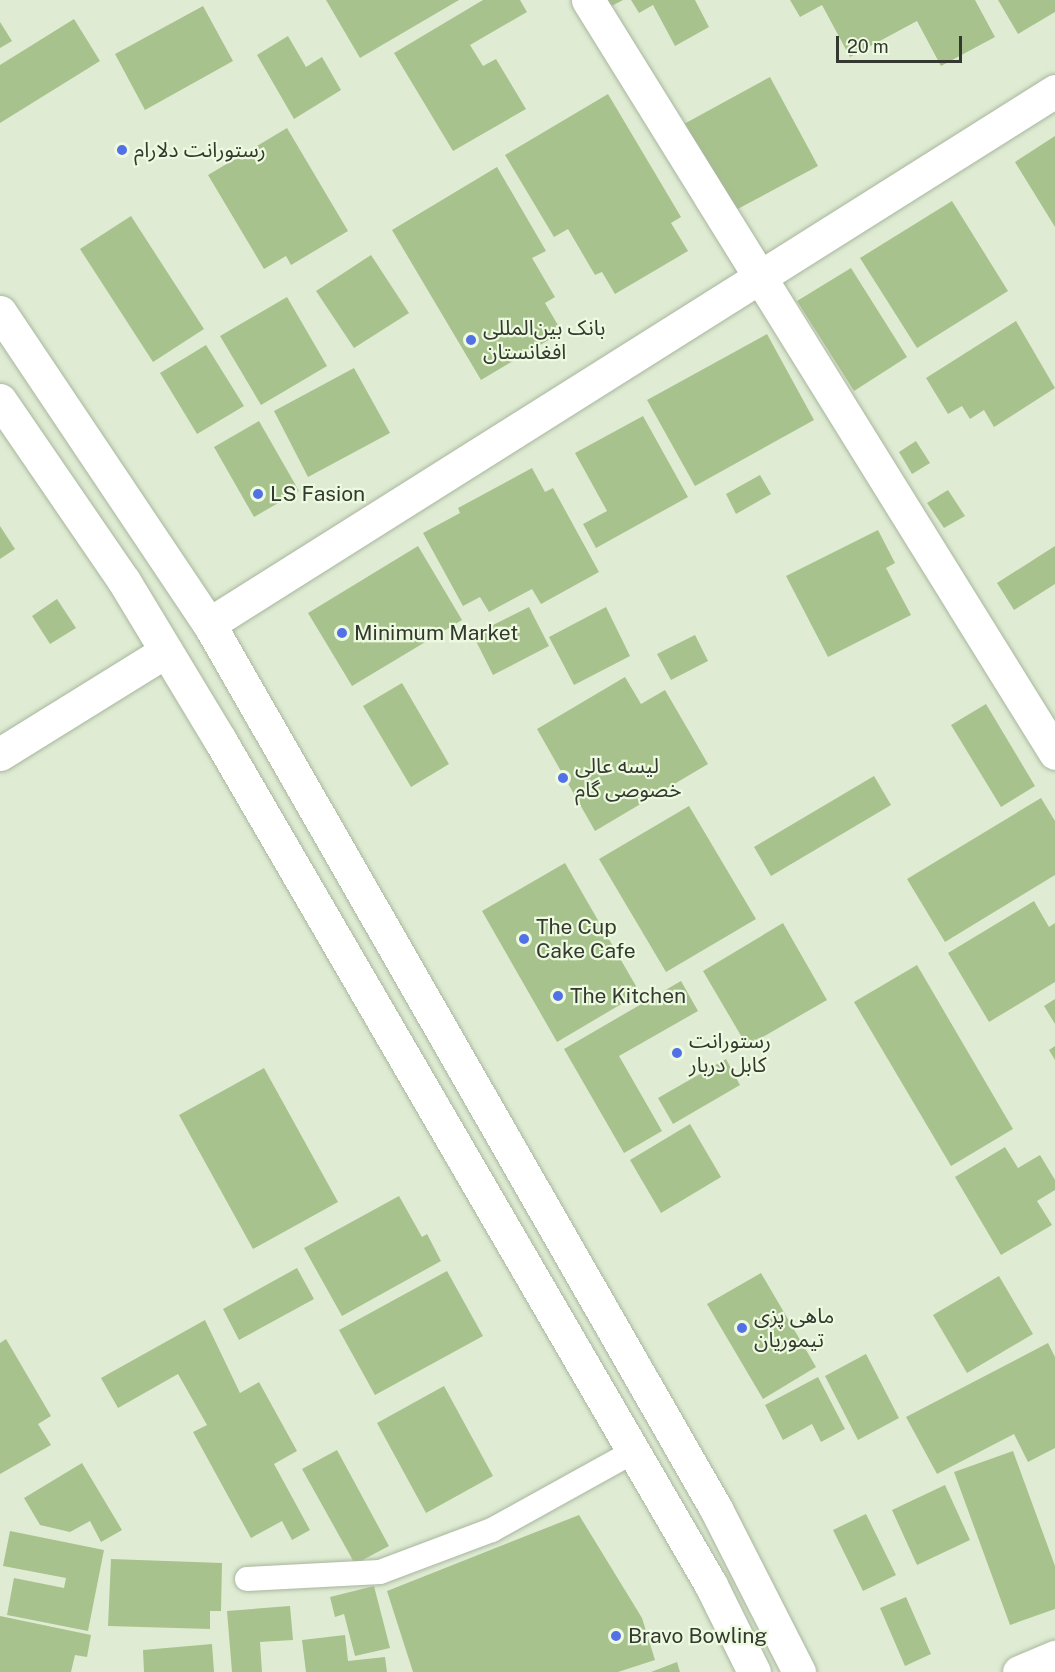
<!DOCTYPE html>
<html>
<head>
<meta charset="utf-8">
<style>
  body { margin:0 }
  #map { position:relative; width:1055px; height:1672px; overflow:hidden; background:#dfecd3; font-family:"Public Sans","Noto Sans Arabic",sans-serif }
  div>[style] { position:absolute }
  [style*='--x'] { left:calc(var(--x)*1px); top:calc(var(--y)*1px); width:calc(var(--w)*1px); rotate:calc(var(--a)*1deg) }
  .building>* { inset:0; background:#a8c28d }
  .roads { filter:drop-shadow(0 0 2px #a9b69e) drop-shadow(0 0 2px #a9b69e) }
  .service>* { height:24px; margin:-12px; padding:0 12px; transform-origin:12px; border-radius:12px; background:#fff }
  .minor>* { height:33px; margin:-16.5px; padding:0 16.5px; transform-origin:16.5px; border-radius:16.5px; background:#fff }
  .secondary>* { height:33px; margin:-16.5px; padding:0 16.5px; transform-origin:16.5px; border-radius:16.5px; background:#fff }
  .dots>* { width:16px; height:16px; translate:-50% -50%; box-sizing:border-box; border:3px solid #edfae0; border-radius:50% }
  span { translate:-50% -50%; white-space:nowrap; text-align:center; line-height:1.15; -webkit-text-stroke:4.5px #edfae0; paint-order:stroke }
  .poi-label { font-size:21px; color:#34392f }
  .left { translate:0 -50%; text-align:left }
  .scale { position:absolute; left:836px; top:36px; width:126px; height:27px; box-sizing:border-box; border:3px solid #34392f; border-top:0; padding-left:8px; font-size:18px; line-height:21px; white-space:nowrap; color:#34392f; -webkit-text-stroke:4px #edfae0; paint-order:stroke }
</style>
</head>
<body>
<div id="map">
  <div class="building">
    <i style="clip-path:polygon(326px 0,459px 0,360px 58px)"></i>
    <i style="clip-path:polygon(483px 0,520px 0,527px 12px,470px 45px,483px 66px,496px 59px,526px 109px,453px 151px,394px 53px)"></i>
    <i style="clip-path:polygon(601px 0,623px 0,606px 9px)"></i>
    <i style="clip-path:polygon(631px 0,695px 0,709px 27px,675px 46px,653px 5px,639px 13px)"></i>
    <i style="clip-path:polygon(790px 0,975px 0,995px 37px,941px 66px,917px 21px,850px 57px,822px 5px,800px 17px)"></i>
    <i style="clip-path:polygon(998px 0,1055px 0,1055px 12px,1018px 34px)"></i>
    <i style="clip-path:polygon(203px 6px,233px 61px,145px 110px,115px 54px)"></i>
    <i style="clip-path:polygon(74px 19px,100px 61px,0 123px,0 65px)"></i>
    <i style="clip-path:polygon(0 22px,12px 41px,0 48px)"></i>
    <i style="clip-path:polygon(288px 36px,306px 67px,322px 57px,341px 90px,294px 119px,257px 55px)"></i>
    <i style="clip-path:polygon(770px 77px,818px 166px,732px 212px,684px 124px)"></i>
    <i style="clip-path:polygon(608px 94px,681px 217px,671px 223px,688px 251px,615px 294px,602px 272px,595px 275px,568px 229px,554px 237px,505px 155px)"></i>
    <i style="clip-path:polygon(287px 128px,348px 231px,291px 265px,286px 256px,264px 269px,208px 175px)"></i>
    <i style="clip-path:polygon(1055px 136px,1055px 227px,1015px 162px)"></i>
    <i style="clip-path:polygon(497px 167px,546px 251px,532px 258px,555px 297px,545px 303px,562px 332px,481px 380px,392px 230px)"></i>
    <i style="clip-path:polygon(952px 201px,1008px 291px,917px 348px,860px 258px)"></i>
    <i style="clip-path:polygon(131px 216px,204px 329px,153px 362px,80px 249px)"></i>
    <i style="clip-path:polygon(371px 255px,409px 313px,354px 348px,316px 291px)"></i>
    <i style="clip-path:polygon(851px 268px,907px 357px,854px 391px,797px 301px)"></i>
    <i style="clip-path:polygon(287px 297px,327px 366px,261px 405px,220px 336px)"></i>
    <i style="clip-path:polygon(1016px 321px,1055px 388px,994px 427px,984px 410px,970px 419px,962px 406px,948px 414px,926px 378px)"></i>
    <i style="clip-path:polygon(767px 334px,814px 420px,695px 486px,647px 400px)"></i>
    <i style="clip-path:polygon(206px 345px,244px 406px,197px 434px,160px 373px)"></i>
    <i style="clip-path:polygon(354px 368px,390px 433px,308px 477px,274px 411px)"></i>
    <i style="clip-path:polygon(643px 416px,688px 497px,596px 548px,583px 524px,607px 511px,575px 453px)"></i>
    <i style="clip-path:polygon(259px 421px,299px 491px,254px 517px,214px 447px)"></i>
    <i style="clip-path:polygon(916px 441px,930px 463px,912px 474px,899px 452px)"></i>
    <i style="clip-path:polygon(532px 468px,545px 492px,553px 488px,599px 572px,541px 604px,532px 589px,489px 612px,480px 597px,463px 606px,423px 533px,460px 513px,458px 508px)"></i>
    <i style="clip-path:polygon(760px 475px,771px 494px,736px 514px,726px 494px)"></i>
    <i style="clip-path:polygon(948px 490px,965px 516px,944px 528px,927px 503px)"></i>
    <i style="clip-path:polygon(0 526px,15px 549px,0 559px)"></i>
    <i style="clip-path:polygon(878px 530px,895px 563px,886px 568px,911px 615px,828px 657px,786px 576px)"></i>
    <i style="clip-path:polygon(418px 546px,462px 620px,352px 686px,308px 613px)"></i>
    <i style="clip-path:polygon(1055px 546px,1055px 584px,1014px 610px,997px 583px)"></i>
    <i style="clip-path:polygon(57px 599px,76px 628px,50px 644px,32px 616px)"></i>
    <i style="clip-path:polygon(529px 607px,549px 646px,493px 675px,473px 635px)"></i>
    <i style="clip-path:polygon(606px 607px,630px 656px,574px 685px,549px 637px)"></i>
    <i style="clip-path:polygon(695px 635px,708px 661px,671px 680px,657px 654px)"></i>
    <i style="clip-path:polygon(625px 677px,641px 704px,665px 690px,708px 764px,595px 831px,537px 729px)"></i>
    <i style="clip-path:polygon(402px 683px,449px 764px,411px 787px,363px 706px)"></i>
    <i style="clip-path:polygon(986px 704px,1035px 786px,1001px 807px,951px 725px)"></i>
    <i style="clip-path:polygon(874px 776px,891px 805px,771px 876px,754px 847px)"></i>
    <i style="clip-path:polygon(1041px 798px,1055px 821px,1055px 875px,945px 942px,907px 879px)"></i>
    <i style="clip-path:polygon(689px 806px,756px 919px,666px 972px,599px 859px)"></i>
    <i style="clip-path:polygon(565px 863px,640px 993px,557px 1042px,482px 911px)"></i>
    <i style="clip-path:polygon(1034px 901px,1049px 927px,1055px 923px,1055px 982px,989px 1022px,948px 953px)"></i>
    <i style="clip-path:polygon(783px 923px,827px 1000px,747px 1046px,703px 971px)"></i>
    <i style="clip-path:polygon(917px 965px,1013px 1129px,951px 1166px,854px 1002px)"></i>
    <i style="clip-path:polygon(681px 981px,698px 1011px,619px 1056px,662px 1131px,624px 1153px,564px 1049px)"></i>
    <i style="clip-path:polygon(1055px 999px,1055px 1024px,1044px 1006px)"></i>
    <i style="clip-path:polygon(1055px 1046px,1055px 1060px,1049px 1050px)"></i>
    <i style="clip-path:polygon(726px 1059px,740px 1085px,673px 1124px,658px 1098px)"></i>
    <i style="clip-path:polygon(264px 1068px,338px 1202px,253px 1249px,179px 1115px)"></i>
    <i style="clip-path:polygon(690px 1124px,721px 1177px,661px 1213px,630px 1160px)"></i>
    <i style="clip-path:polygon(1005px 1147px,1018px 1168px,1040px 1155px,1055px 1180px,1055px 1190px,1037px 1201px,1052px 1225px,1001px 1255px,955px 1177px)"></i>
    <i style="clip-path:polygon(399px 1196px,422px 1237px,427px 1234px,441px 1261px,342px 1316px,304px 1248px)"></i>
    <i style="clip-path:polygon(297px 1268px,314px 1299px,239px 1340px,223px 1309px)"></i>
    <i style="clip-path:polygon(447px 1271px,483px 1336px,375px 1395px,339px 1330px)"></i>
    <i style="clip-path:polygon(761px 1273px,816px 1367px,763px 1399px,707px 1304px)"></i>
    <i style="clip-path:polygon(999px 1276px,1033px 1334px,967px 1373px,933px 1315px)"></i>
    <i style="clip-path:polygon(205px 1320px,240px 1393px,259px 1382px,297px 1451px,274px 1464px,310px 1530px,292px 1540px,282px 1521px,251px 1538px,193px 1432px,207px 1425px,178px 1374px,118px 1408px,101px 1378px)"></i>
    <i style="clip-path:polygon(6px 1339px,51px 1416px,38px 1424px,51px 1445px,0 1474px,0 1343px)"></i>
    <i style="clip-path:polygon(1048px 1343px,1055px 1357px,1055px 1448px,1028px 1462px,1014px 1434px,937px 1474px,906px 1417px)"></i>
    <i style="clip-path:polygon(866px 1354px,899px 1418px,858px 1440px,825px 1376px)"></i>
    <i style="clip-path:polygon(818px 1377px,845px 1429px,821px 1442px,812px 1424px,783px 1440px,765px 1405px)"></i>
    <i style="clip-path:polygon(444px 1386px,493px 1476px,426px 1513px,377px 1423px)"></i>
    <i style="clip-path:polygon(337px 1450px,389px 1546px,355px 1564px,302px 1469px)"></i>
    <i style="clip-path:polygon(1013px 1451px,1055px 1566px,1055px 1609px,1010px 1625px,954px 1472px)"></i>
    <i style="clip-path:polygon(82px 1463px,122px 1530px,101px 1542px,90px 1521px,70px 1532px,40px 1525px,24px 1498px)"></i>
    <i style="clip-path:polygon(945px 1485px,970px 1540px,917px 1565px,892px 1510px)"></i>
    <i style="clip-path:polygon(866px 1514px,896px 1575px,863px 1591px,833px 1530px)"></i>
    <i style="clip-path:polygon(579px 1515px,642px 1618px,655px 1660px,618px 1672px,413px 1672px,387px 1591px)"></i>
    <i style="clip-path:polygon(10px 1531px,104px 1550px,88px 1631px,7px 1615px,14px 1578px,64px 1588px,66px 1578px,3px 1566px)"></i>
    <i style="clip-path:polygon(111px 1559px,222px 1563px,221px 1611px,210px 1611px,210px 1629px,108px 1626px)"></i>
    <i style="clip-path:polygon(374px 1586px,390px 1648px,355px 1656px,344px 1614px,335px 1617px,330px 1597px)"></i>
    <i style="clip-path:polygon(906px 1597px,931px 1654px,905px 1666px,880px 1608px)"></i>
    <i style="clip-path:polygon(290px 1606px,293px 1640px,260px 1642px,262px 1672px,232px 1672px,227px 1611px)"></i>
    <i style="clip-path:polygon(0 1616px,91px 1635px,87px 1657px,75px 1655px,71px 1672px,0 1672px)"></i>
    <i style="clip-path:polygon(345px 1635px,348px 1661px,385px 1657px,387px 1672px,306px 1672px,302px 1640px)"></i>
    <i style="clip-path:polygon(212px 1644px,214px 1672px,144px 1672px,143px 1650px)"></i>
    <i style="clip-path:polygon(677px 1662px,680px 1672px,651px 1672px)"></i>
  </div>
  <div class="roads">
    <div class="service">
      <i style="--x:247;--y:1579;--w:133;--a:-3"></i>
      <i style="--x:380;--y:1572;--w:120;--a:-20.6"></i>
      <i style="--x:492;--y:1530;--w:161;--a:-29"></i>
    </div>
    <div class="minor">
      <i style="--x:588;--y:0;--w:886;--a:58.19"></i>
      <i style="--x:209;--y:624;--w:1000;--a:-32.21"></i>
      <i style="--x:0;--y:754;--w:195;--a:-31.8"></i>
      <i style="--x:1019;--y:1672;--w:39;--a:-23"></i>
    </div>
    <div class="secondary">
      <i style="--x:0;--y:312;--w:376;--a:56.2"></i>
      <i style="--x:209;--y:624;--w:1020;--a:60.19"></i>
      <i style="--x:716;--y:1509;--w:183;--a:63"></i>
      <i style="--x:0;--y:400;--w:219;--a:55.6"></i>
      <i style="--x:124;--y:581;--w:186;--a:58.9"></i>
      <i style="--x:220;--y:740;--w:977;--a:59.84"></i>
      <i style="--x:711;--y:1585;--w:97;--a:63.7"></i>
    </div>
  </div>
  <div class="dots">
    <i style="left:122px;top:150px;background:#5271e6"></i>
    <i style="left:471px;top:340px;background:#5271e6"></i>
    <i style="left:258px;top:494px;background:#5271e6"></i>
    <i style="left:342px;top:633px;background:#5271e6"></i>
    <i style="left:563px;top:778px;background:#5271e6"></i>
    <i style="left:524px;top:939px;background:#5271e6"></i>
    <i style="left:558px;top:996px;background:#5271e6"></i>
    <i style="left:677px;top:1053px;background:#5271e6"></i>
    <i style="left:742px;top:1328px;background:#5271e6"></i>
    <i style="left:616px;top:1636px;background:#5271e6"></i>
  </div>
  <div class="poi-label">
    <span class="left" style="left:134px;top:150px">رستورانت دلارام</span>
    <span class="left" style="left:483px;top:340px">بانک بین‌المللی<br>افغانستان</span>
    <span class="left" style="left:270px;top:494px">LS Fasion</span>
    <span class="left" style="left:354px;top:633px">Minimum Market</span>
    <span class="left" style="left:575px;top:778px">لیسه عالی<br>خصوصی گام</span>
    <span class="left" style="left:536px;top:939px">The Cup<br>Cake Cafe</span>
    <span class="left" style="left:570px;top:996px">The Kitchen</span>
    <span class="left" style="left:689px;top:1053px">رستورانت<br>کابل دربار</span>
    <span class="left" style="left:754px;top:1328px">ماهی پزی<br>تیموریان</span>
    <span class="left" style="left:628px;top:1636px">Bravo Bowling</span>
  </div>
  <div class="scale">20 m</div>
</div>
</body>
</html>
